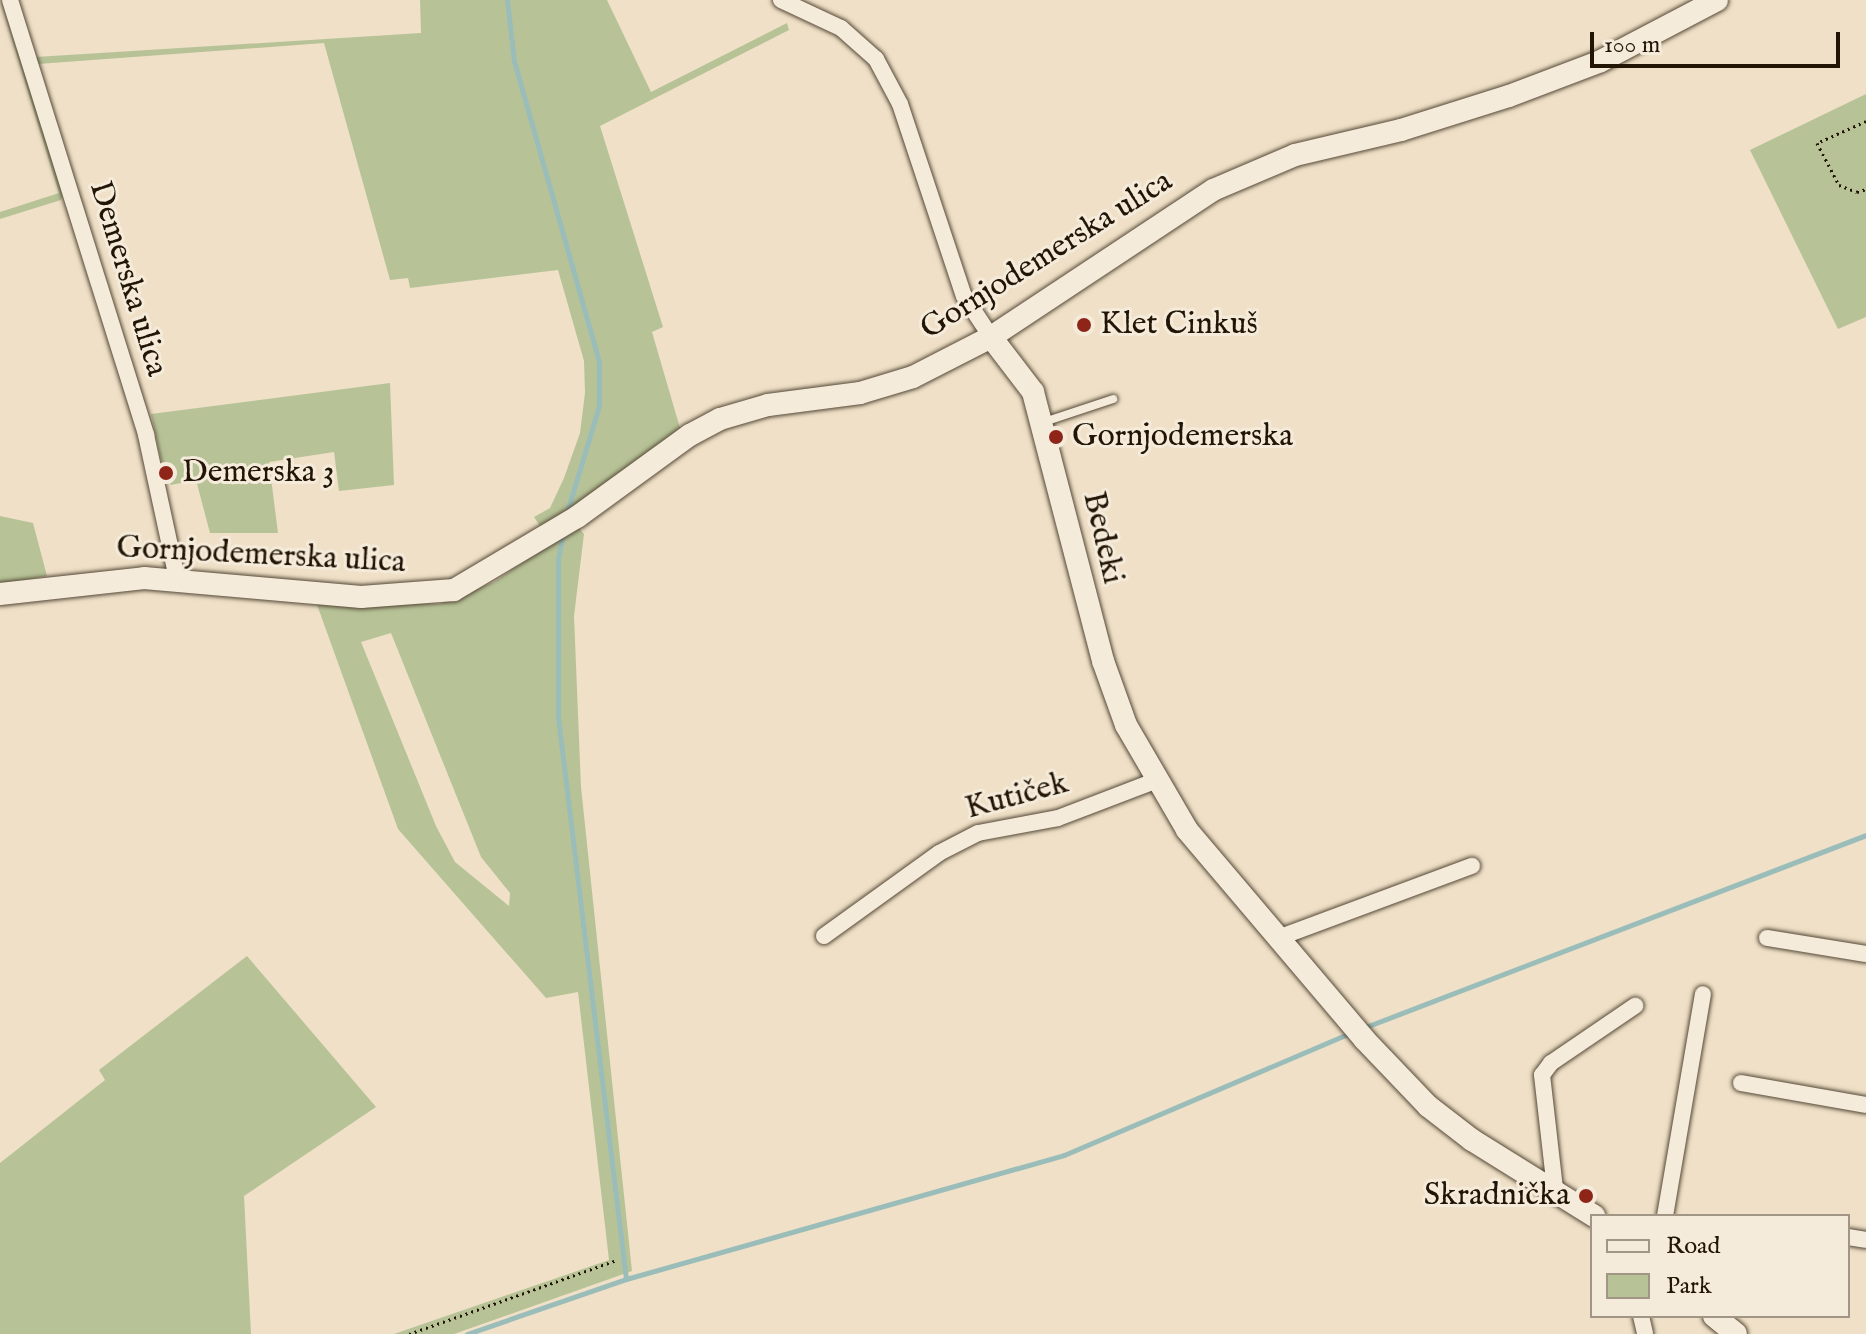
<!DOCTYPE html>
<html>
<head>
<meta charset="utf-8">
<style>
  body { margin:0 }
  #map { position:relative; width:1866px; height:1334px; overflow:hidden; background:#efe0c7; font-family:"IM FELL English",serif }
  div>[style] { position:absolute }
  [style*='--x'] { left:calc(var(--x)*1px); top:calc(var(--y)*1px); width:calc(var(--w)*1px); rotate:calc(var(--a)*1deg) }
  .green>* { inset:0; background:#b7c397 }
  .stream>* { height:5px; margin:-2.5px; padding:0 2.5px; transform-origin:2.5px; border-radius:2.5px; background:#9abdb9 }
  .path>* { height:3px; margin-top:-1.5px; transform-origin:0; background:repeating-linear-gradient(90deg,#221505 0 2px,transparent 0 6px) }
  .roads { filter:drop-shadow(0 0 2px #554836) drop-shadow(0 0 2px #554836) }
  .lane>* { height:8px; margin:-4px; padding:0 4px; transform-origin:4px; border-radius:4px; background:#f5ebdb }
  .street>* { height:16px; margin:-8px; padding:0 8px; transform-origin:8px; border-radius:8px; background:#f5ebdb }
  .secondary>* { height:22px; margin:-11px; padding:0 11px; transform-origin:11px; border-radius:11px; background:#f5ebdb }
  .dots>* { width:22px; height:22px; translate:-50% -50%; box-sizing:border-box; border:4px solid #f5ebdb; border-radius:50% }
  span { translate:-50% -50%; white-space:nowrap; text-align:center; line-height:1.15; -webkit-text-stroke:6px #f5ebdb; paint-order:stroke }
  .street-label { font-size:32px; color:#221505 }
  .poi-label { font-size:32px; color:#221505 }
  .left { translate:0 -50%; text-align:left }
  .right { translate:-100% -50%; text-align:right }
  .legend { position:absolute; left:1590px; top:1214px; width:260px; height:104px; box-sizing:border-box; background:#f5ebdb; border:2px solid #a19585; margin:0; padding:10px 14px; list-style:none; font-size:24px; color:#221505 }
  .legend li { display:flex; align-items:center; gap:16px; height:40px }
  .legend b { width:40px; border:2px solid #a19585 }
  .scale { position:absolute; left:1590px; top:32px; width:250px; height:36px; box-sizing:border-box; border:4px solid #221505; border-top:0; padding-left:10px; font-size:24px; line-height:28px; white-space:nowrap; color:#221505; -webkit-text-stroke:6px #f5ebdb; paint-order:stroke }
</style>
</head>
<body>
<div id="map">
  <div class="green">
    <i style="clip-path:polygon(0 0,64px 193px,61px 200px,0 219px,0 212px,59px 193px)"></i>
    <i style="clip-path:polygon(420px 0,607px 0,651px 92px,787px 23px,789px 30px,600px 126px,663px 327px,652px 332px,680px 428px,575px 510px,542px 529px,534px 517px,550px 508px,564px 478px,580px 433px,585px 393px,584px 361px,558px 270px,410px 288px,408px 278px,390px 280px,324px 43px,38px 64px,36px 57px,421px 33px)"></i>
    <i style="clip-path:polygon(1866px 94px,1866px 317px,1838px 329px,1750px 150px)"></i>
    <i style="clip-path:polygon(390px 383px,394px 485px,339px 491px,334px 452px,269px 462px,278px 533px,210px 533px,196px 480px,171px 485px,163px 468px,151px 414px)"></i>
    <i style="clip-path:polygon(0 516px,33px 523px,47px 576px,0 584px)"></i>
    <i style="clip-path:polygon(evenodd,577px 526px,584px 534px,574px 616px,581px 787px,632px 1271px,454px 1334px,394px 1334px,609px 1260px,578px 992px,546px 998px,398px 829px,316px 602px,440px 604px,494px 582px,577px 526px,391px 633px,481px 857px,510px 893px,509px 906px,455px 862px,436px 826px,361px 642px,391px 633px)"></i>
    <i style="clip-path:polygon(247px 956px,376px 1107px,244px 1196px,251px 1334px,0 1334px,0 1163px,105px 1080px,99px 1070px)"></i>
  </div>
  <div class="stream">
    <i style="--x:507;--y:0;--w:61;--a:83.5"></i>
    <i style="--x:514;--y:61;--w:313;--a:74.2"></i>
    <i style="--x:599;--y:362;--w:44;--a:90"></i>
    <i style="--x:599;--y:406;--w:114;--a:106.8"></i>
    <i style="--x:563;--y:533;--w:26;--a:101"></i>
    <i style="--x:558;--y:559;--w:158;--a:90"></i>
    <i style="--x:558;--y:717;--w:566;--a:83.1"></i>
    <i style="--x:1363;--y:1028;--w:539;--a:-20.99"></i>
    <i style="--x:467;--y:1334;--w:168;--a:-19.1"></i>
    <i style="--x:626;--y:1279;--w:455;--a:-15.8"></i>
    <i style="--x:1064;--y:1155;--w:311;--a:-23.1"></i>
  </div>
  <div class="path">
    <i style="--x:1866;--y:121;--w:54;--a:155.8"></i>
    <i style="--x:1817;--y:143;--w:47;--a:62.4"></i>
    <i style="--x:1839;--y:185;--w:19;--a:21"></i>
    <i style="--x:1857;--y:192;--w:9;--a:-18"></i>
    <i style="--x:409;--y:1334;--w:221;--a:-19.6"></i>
  </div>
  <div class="roads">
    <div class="lane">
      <i style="--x:1044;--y:422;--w:73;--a:-18.4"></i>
    </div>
    <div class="street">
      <i style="--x:10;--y:0;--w:456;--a:72.6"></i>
      <i style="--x:146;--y:435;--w:146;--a:77.8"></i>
      <i style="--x:781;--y:0;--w:66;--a:25"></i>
      <i style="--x:841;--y:28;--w:47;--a:41.5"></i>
      <i style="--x:876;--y:59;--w:51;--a:61.9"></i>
      <i style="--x:900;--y:104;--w:202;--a:71.6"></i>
      <i style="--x:964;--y:296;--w:49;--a:56.6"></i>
      <i style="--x:824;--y:936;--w:142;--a:-35.8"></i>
      <i style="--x:939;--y:853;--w:44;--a:-27.1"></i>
      <i style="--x:978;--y:833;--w:81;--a:-10.6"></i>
      <i style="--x:1058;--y:818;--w:104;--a:-20.9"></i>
      <i style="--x:1278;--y:938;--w:207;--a:-20.4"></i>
      <i style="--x:1767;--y:938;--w:100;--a:9.2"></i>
      <i style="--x:1741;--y:1083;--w:127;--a:10"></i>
      <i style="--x:1555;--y:1189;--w:115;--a:-96.5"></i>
      <i style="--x:1542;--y:1075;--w:15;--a:-53"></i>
      <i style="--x:1551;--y:1063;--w:102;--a:-34.2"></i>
      <i style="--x:1665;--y:1216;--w:225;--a:-80.3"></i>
      <i style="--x:1848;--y:1237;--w:18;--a:9"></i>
      <i style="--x:1641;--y:1316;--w:18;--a:77"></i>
    </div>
    <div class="secondary">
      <i style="--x:991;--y:337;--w:69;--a:52.6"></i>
      <i style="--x:1033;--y:392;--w:278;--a:75.4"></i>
      <i style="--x:1103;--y:661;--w:68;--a:70.2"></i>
      <i style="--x:1126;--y:725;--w:121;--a:59.8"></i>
      <i style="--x:1187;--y:830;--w:274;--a:49.7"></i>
      <i style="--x:1364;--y:1039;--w:93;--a:46.3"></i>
      <i style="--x:1428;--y:1106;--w:56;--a:37.7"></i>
      <i style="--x:1472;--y:1140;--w:144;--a:31.9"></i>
      <i style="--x:0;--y:594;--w:145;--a:-6.3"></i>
      <i style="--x:144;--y:578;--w:218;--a:5"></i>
      <i style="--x:361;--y:597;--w:93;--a:-4.3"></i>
      <i style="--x:454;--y:590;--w:143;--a:-30.7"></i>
      <i style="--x:577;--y:517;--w:140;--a:-36"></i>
      <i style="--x:690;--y:435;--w:34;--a:-28"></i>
      <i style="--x:720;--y:419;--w:50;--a:-16.3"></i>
      <i style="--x:768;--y:405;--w:93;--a:-7.4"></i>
      <i style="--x:860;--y:393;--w:55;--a:-16.8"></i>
      <i style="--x:913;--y:377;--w:88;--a:-27.1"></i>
      <i style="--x:991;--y:337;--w:266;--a:-33.5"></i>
      <i style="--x:1213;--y:190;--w:89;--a:-23.1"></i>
      <i style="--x:1295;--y:155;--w:109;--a:-13.3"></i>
      <i style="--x:1401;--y:130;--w:113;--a:-17.5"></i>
      <i style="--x:1509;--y:96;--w:98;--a:-20.8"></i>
      <i style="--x:1601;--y:61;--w:131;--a:-27.7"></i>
      <i style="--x:1714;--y:1316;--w:28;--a:39"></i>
    </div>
  </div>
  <div class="dots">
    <i style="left:1084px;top:325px;background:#8f2418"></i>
    <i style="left:1056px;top:437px;background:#8f2418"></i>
    <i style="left:166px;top:473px;background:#8f2418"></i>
    <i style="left:1586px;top:1196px;background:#8f2418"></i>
  </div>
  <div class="street-label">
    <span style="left:1047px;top:256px;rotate:-32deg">Gornjodemerska ulica</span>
    <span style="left:127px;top:279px;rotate:73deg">Demerska ulica</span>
    <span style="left:1102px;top:538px;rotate:77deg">Bedeki</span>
    <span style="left:261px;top:556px;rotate:3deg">Gornjodemerska ulica</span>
    <span style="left:1017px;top:797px;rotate:-15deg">Kutiček</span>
  </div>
  <div class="poi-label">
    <span class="left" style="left:1100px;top:325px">Klet Cinkuš</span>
    <span class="left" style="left:1072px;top:437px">Gornjodemerska</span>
    <span class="left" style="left:182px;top:473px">Demerska 3</span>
    <span class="right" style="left:1570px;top:1196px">Skradnička</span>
  </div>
  <ul class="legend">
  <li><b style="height:10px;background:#f5ebdb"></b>Road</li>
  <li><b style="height:22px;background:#b7c397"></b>Park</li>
  </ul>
  <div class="scale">100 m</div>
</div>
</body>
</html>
